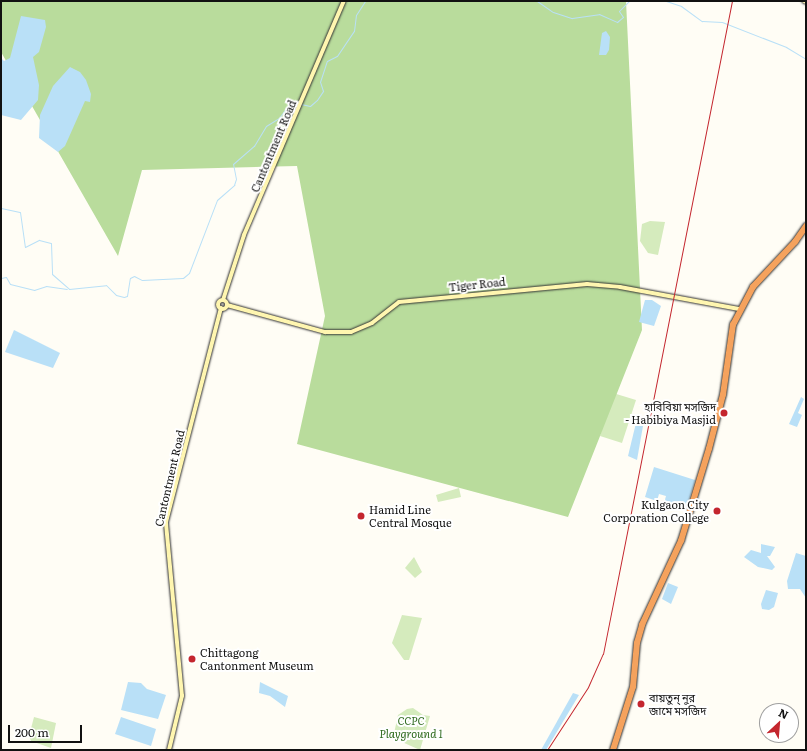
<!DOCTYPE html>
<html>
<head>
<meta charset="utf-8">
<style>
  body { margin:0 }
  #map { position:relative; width:807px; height:751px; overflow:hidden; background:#fffdf5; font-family:Literata,"Noto Sans Bengali",serif }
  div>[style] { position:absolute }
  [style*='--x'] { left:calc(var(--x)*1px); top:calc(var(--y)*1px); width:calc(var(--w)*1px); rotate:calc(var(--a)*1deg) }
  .green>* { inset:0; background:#d5ebbd }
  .forest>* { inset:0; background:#b9dc9c }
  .water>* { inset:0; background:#b9e0f7 }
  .stream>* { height:1px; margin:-0.5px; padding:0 0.5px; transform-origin:0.5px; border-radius:0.5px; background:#b9e0f7 }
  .roads { filter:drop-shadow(0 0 1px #333) drop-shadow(0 0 1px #333) }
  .secondary>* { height:4px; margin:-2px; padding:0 2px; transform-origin:2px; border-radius:2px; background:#fff6b0 }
  .secondary>.ring { margin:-2px; padding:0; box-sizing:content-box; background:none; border:4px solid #fff6b0; border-radius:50% }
  .highway>* { height:5.5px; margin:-2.75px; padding:0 2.75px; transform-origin:2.75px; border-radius:2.75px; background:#f5a25d }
  .rail>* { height:1px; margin:-0.5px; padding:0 0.5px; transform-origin:0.5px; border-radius:0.5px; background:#c4262e }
  .dots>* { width:11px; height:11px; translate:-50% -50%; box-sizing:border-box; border:2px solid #fff; border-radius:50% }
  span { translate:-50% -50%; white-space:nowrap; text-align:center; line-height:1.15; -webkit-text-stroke:4px #fff; paint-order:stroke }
  .street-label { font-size:11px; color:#111 }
  .poi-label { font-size:11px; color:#111 }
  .right { translate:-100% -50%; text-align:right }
  .left { translate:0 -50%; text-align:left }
  .park-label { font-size:11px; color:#2f6b1f; font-style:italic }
  .frame { position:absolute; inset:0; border:2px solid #111; pointer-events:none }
  .north { position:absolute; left:759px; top:703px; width:40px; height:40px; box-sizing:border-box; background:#fff; border:1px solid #a0a0a0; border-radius:50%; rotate:26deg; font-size:11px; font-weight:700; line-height:16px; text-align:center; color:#111 }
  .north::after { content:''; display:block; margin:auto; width:14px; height:18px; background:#c4262e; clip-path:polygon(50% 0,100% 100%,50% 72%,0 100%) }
  .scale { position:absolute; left:8px; top:725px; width:74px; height:18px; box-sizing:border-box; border:2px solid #111; border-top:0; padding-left:5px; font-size:12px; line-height:14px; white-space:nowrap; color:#111; -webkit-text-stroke:3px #fff; paint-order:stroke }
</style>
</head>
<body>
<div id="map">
  <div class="green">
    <i style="clip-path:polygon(650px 221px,665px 222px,658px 255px,648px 253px,640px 241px,642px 224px)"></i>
    <i style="clip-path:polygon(613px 393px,636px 400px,622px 443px,600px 436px)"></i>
    <i style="clip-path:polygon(459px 488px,461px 497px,438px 502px,436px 495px)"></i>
    <i style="clip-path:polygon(414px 557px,422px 572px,415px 578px,405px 568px)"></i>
    <i style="clip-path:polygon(402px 615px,422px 618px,409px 660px,404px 660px,392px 643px)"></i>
    <i style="clip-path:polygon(413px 708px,423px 715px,430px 716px,420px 750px,393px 738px,398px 715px,407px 709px)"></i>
    <i style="clip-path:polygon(34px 717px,56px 723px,51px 748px,31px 741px,29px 736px)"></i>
  </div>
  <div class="forest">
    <i style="clip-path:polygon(1px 1px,626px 1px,642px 330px,568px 517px,297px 444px,325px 316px,297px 166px,142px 170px,118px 256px,1px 52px)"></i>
  </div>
  <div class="water">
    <i style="clip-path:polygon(21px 16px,45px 20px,46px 27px,39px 52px,33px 57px,39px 85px,38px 100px,21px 120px,1px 115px,1px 58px,4px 61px,10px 58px)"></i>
    <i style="clip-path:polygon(606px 31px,610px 37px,609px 50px,606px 55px,599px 55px,602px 33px)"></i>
    <i style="clip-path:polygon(70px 67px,80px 72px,86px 80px,91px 94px,90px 102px,85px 101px,65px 146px,58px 152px,39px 138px,40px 115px,53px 86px)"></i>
    <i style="clip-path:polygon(645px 300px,652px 300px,661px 306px,654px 326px,639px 322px)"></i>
    <i style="clip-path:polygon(14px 330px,60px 353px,53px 368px,5px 352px)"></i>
    <i style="clip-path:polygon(801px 397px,804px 399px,798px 413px,802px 415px,797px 427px,789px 424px)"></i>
    <i style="clip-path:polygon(636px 423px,643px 426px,637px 460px,628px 456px)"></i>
    <i style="clip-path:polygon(654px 467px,695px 480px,686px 510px,664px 503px,666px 496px,659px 494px,657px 501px,645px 497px)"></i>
    <i style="clip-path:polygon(761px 544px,775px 547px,770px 556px,767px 556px,775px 567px,772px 570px,758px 567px,744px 557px,751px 550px,761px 553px)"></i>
    <i style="clip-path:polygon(796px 553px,806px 556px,806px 598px,800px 589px,788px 589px,787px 581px)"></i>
    <i style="clip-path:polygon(668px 583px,678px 587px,671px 604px,662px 599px)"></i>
    <i style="clip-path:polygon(766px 590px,778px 593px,774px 607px,769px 610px,762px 609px,761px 604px)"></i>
    <i style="clip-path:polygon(128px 682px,141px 683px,147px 689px,166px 695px,158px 719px,121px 710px)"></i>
    <i style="clip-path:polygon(260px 682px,288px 696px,285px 707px,270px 696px,259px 693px)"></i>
    <i style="clip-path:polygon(573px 693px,579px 695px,546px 750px,541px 750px)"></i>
    <i style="clip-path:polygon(121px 717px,156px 729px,151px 746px,115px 734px)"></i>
  </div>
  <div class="stream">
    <i style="--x:537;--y:1;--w:19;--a:35"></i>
    <i style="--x:553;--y:12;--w:20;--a:18"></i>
    <i style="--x:572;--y:18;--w:27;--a:-8"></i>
    <i style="--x:599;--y:14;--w:20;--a:24"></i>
    <i style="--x:617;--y:22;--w:8;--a:-40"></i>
    <i style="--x:623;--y:17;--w:7;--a:-124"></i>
    <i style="--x:619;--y:11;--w:14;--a:-45"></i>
    <i style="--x:666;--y:1;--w:16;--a:18"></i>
    <i style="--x:681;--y:6;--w:26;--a:36"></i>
    <i style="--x:702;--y:21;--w:20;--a:3"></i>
    <i style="--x:722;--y:22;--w:69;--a:21.3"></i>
    <i style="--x:786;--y:47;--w:23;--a:31"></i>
    <i style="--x:301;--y:104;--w:9;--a:13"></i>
    <i style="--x:310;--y:106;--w:9;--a:-41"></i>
    <i style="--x:317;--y:100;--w:11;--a:-56"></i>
    <i style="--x:323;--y:91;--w:9;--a:-108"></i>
    <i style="--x:320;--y:82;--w:22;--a:-72"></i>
    <i style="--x:327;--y:61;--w:11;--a:-27"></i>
    <i style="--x:337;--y:56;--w:30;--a:-56"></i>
    <i style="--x:354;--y:31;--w:16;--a:-83"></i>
    <i style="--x:356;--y:15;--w:17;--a:-57"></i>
    <i style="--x:1;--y:208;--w:19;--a:12"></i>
    <i style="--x:20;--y:212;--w:35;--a:82"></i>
    <i style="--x:25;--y:247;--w:16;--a:-27"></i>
    <i style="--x:39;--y:240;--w:12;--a:14"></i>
    <i style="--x:51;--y:243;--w:31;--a:88"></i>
    <i style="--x:52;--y:274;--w:23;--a:41"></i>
    <i style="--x:69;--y:289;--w:37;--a:-6"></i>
    <i style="--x:106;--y:285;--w:14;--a:45"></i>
    <i style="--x:116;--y:295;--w:8;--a:14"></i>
    <i style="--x:124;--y:297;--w:3;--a:-18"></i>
    <i style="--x:127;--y:296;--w:18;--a:-81"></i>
    <i style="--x:130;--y:278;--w:4;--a:-27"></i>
    <i style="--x:134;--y:276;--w:9;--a:27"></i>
    <i style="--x:142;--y:280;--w:41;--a:-2.8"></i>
    <i style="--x:183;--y:278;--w:8;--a:-40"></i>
    <i style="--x:189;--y:273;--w:78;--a:-69"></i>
    <i style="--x:217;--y:200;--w:23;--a:-41"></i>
    <i style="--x:234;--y:185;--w:6;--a:-72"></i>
    <i style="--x:236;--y:179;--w:15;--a:-101"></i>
    <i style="--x:233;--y:164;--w:28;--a:-41"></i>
    <i style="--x:254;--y:146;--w:23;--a:-59"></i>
    <i style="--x:266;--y:126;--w:15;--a:-32"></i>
    <i style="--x:279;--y:118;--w:17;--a:-54"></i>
    <i style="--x:289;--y:104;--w:9;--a:0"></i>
    <i style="--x:1;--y:278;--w:5;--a:-11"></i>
    <i style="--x:6;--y:277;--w:8;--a:60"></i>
    <i style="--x:10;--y:284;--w:25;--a:14"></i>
    <i style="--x:34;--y:290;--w:13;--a:-18"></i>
    <i style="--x:46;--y:286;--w:21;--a:8"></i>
  </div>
  <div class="roads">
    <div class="secondary">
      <i style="--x:804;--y:1;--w:2;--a:27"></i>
      <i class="ring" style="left:217.5px;top:299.5px;width:5px;height:5px"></i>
      <i style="--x:223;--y:300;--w:68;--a:-72.1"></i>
      <i style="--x:244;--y:235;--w:254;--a:-66.9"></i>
      <i style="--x:227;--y:305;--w:102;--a:15.4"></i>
      <i style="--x:325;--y:332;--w:26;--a:0"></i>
      <i style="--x:351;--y:332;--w:23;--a:-23"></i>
      <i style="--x:372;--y:323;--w:34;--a:-38"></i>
      <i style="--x:399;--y:302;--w:189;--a:-5.5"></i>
      <i style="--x:587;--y:284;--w:33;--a:5"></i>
      <i style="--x:620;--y:287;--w:121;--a:10.5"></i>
      <i style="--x:169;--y:750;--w:56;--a:-76.5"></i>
      <i style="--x:182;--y:696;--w:175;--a:-95.3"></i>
      <i style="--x:166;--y:522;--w:221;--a:-75.6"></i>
    </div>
    <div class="highway">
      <i style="--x:613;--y:750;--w:66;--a:-72.4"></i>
      <i style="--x:633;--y:687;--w:44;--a:-84.8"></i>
      <i style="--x:637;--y:643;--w:19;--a:-74"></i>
      <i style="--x:642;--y:625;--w:93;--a:-65.1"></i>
      <i style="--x:681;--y:541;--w:96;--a:-73.1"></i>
      <i style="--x:709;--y:449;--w:56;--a:-75.5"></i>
      <i style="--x:723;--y:395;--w:71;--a:-81.9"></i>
      <i style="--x:733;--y:325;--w:43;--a:-62.2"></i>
      <i style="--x:753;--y:287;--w:62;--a:-47"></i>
      <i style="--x:795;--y:242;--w:19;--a:-55"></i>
    </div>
  </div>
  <div class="rail">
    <i style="--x:547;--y:750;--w:75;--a:-56.9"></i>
    <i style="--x:588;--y:687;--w:36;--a:-66"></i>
    <i style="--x:603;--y:654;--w:666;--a:-78.83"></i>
  </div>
  <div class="dots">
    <i style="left:724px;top:413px;background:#c4262e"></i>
    <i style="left:717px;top:511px;background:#c4262e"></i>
    <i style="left:361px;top:516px;background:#c4262e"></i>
    <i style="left:192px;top:659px;background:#c4262e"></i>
    <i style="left:641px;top:704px;background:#c4262e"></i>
  </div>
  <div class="street-label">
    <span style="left:273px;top:146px;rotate:-67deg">Cantontment Road</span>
    <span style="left:477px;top:284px;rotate:-6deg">Tiger Road</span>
    <span style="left:169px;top:478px;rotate:-77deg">Cantontment Road</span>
  </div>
  <div class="poi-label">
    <span class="right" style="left:716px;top:413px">হাবিবিয়া মসজিদ<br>- Habibiya Masjid</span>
    <span class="right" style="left:709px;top:511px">Kulgaon City<br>Corporation College</span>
    <span class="left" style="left:369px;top:516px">Hamid Line<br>Central Mosque</span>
    <span class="left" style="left:200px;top:659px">Chittagong<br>Cantonment Museum</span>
    <span class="left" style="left:649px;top:704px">বায়তুন্ নুর<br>জামে মসজিদ</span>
  </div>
  <div class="park-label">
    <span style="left:411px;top:727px">CCPC<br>Playground 1</span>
  </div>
  <div class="frame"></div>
  <div class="north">N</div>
  <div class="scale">200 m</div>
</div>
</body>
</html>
